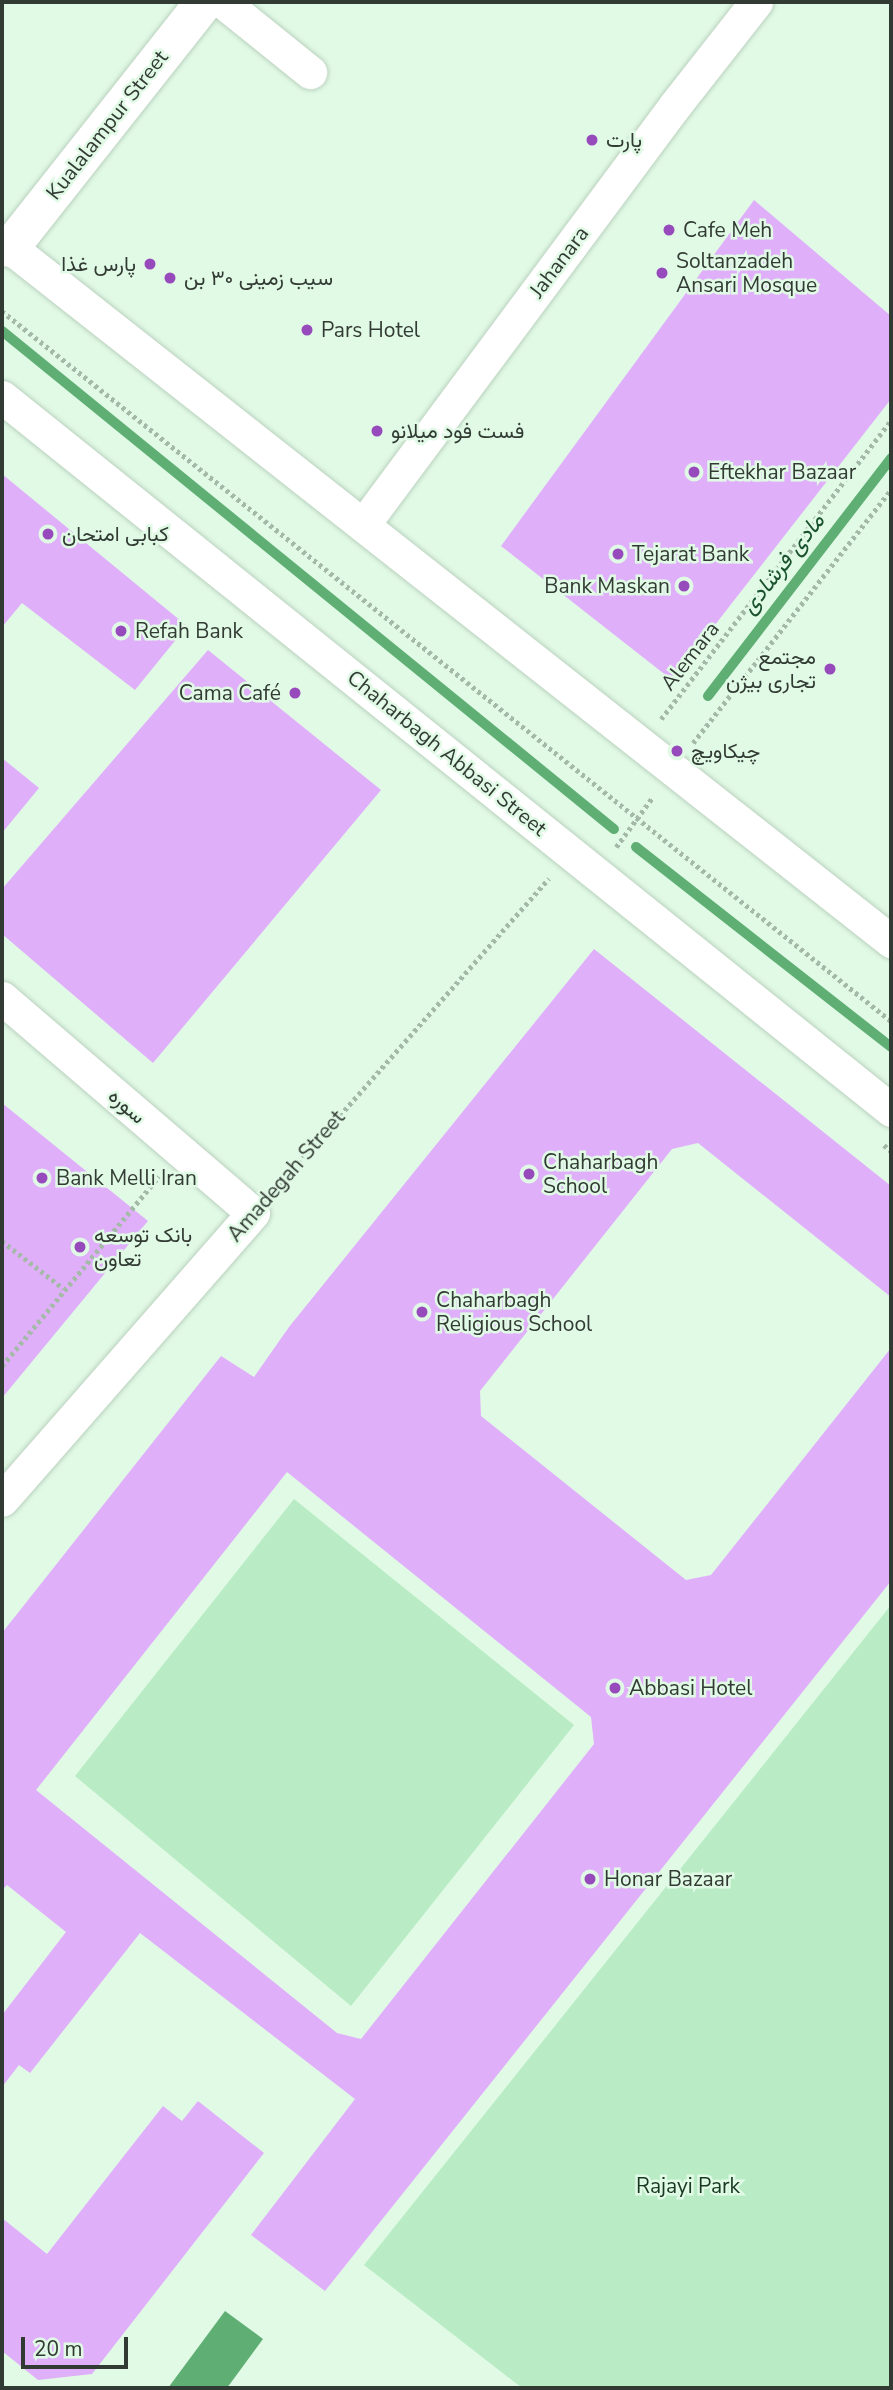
<!DOCTYPE html>
<html>
<head>
<meta charset="utf-8">
<style>
  body { margin:0 }
  #map { position:relative; width:893px; height:2390px; overflow:hidden; background:#e1fae6; font-family:"Nunito Sans",Vazirmatn,sans-serif }
  div>[style] { position:absolute }
  [style*='--x'] { left:calc(var(--x)*1px); top:calc(var(--y)*1px); width:calc(var(--w)*1px); rotate:calc(var(--a)*1deg) }
  .green>* { inset:0; background:#b9ecc4 }
  .water>* { inset:0; background:#5fae74 }
  .stream>* { height:10px; margin:-5px; padding:0 5px; transform-origin:5px; border-radius:5px; background:#5fae74 }
  .building>* { inset:0; background:#e0affa }
  .path>* { height:4.5px; margin-top:-2.25px; transform-origin:0; background:repeating-linear-gradient(90deg,#a5b9a9 0 3.5px,transparent 0 7px) }
  .roads { filter:drop-shadow(0 0 2px #bad1be) drop-shadow(0 0 2px #bad1be) }
  .street>* { height:33px; margin:-16.5px; padding:0 16.5px; transform-origin:16.5px; border-radius:16.5px; background:#fff }
  .secondary>* { height:38px; margin:-19px; padding:0 19px; transform-origin:19px; border-radius:19px; background:#fff }
  .dots>* { width:19px; height:19px; translate:-50% -50%; box-sizing:border-box; border:4px solid #e1fae6; border-radius:50% }
  span { translate:-50% -50%; white-space:nowrap; text-align:center; line-height:1.15; -webkit-text-stroke:5px #e1fae6; paint-order:stroke }
  .street-label { font-size:21px; color:#323b33 }
  .poi-label { font-size:21px; color:#323b33 }
  .left { translate:0 -50%; text-align:left }
  .right { translate:-100% -50%; text-align:right }
  .park-label { font-size:21px; color:#183921 }
  .water-label { font-size:23px; color:#1a532d; font-style:italic }
  .frame { position:absolute; inset:0; border:4px solid #323b33; pointer-events:none }
  .scale { position:absolute; left:21px; top:2337px; width:107px; height:32px; box-sizing:border-box; border:4px solid #323b33; border-top:0; padding-left:9px; font-size:21px; line-height:24px; white-space:nowrap; color:#323b33; -webkit-text-stroke:5px #e1fae6; paint-order:stroke }
</style>
</head>
<body>
<div id="map">
  <div class="green">
    <i style="clip-path:polygon(294px 1499px,574px 1725px,351px 2006px,75px 1776px)"></i>
    <i style="clip-path:polygon(891px 1605px,891px 2388px,522px 2388px,364px 2265px)"></i>
  </div>
  <div class="water">
    <i style="clip-path:polygon(225px 2311px,263px 2339px,227px 2388px,168px 2388px)"></i>
  </div>
  <div class="stream">
    <i style="--x:2;--y:331;--w:789;--a:39.14"></i>
    <i style="--x:708;--y:696;--w:300;--a:-52.4"></i>
    <i style="--x:636;--y:847;--w:324;--a:38.1"></i>
  </div>
  <div class="building">
    <i style="clip-path:polygon(754px 200px,891px 316px,891px 399px,672px 680px,501px 546px)"></i>
    <i style="clip-path:polygon(2px 474px,187px 626px,135px 690px,22px 603px,2px 627px)"></i>
    <i style="clip-path:polygon(208px 650px,381px 790px,153px 1063px,2px 934px,2px 889px)"></i>
    <i style="clip-path:polygon(2px 758px,39px 788px,2px 833px)"></i>
    <i style="clip-path:polygon(evenodd,594px 949px,891px 1186px,891px 1297px,698px 1143px,672px 1149px,480px 1391px,481px 1416px,686px 1580px,711px 1575px,891px 1348px,891px 1581px,325px 2291px,251px 2235px,355px 2099px,140px 1933px,30px 2073px,19px 2065px,2px 2087px,2px 2015px,66px 1932px,7px 1885px,2px 1890px,2px 1633px,221px 1356px,254px 1377px,289px 1327px,594px 949px,287px 1472px,591px 1717px,594px 1744px,361px 2039px,337px 2033px,36px 1790px,287px 1472px)"></i>
    <i style="clip-path:polygon(2px 1103px,148px 1221px,2px 1398px)"></i>
    <i style="clip-path:polygon(198px 2101px,264px 2153px,92px 2374px,38px 2380px,2px 2351px,2px 2218px,47px 2254px,163px 2106px,182px 2121px)"></i>
  </div>
  <div class="path">
    <i style="--x:2;--y:311;--w:1138;--a:38.61"></i>
    <i style="--x:661;--y:719;--w:377;--a:-52.4"></i>
    <i style="--x:693;--y:743;--w:321;--a:-52"></i>
    <i style="--x:616;--y:847;--w:61;--a:-53.7"></i>
    <i style="--x:884;--y:1145;--w:9;--a:41"></i>
    <i style="--x:275;--y:1189;--w:414;--a:-48.6"></i>
    <i style="--x:2;--y:1241;--w:78;--a:37.7"></i>
    <i style="--x:2;--y:1366;--w:246;--a:-50.4"></i>
  </div>
  <div class="roads">
    <div class="street">
      <i style="--x:223;--y:2;--w:112;--a:38.8"></i>
      <i style="--x:2;--y:241;--w:1132;--a:38.22"></i>
      <i style="--x:2;--y:397;--w:1140;--a:38.73"></i>
      <i style="--x:363;--y:525;--w:525;--a:-53.37"></i>
      <i style="--x:676;--y:104;--w:130;--a:-51.9"></i>
      <i style="--x:2;--y:998;--w:330;--a:40.6"></i>
      <i style="--x:253;--y:1213;--w:381;--a:131.2"></i>
    </div>
    <div class="secondary">
      <i style="--x:10;--y:248;--w:313;--a:-51.7"></i>
    </div>
  </div>
  <div class="dots">
    <i style="left:592px;top:140px;background:#974abb"></i>
    <i style="left:669px;top:230px;background:#974abb"></i>
    <i style="left:150px;top:264px;background:#974abb"></i>
    <i style="left:662px;top:273px;background:#974abb"></i>
    <i style="left:170px;top:278px;background:#974abb"></i>
    <i style="left:307px;top:330px;background:#974abb"></i>
    <i style="left:377px;top:431px;background:#974abb"></i>
    <i style="left:694px;top:472px;background:#974abb"></i>
    <i style="left:48px;top:534px;background:#974abb"></i>
    <i style="left:618px;top:554px;background:#974abb"></i>
    <i style="left:684px;top:586px;background:#974abb"></i>
    <i style="left:121px;top:631px;background:#974abb"></i>
    <i style="left:830px;top:669px;background:#974abb"></i>
    <i style="left:295px;top:693px;background:#974abb"></i>
    <i style="left:677px;top:751px;background:#974abb"></i>
    <i style="left:529px;top:1174px;background:#974abb"></i>
    <i style="left:42px;top:1178px;background:#974abb"></i>
    <i style="left:80px;top:1247px;background:#974abb"></i>
    <i style="left:422px;top:1312px;background:#974abb"></i>
    <i style="left:615px;top:1688px;background:#974abb"></i>
    <i style="left:590px;top:1879px;background:#974abb"></i>
  </div>
  <div class="street-label">
    <span style="left:107px;top:125px;rotate:-52deg">Kualalampur Street</span>
    <span style="left:559px;top:262px;rotate:-53deg">Jahanara</span>
    <span style="left:690px;top:656px;rotate:-52deg">Alemara</span>
    <span style="left:447px;top:753px;rotate:39deg">Chaharbagh Abbasi Street</span>
    <span style="left:127px;top:1106px;rotate:41deg">سوره</span>
    <span style="left:286px;top:1176px;rotate:-49deg">Amadegah Street</span>
  </div>
  <div class="poi-label">
    <span class="left" style="left:606px;top:140px">پارت</span>
    <span class="left" style="left:683px;top:230px">Cafe Meh</span>
    <span class="left" style="left:676px;top:273px">Soltanzadeh<br>Ansari Mosque</span>
    <span class="right" style="left:136px;top:264px">پارس غذا</span>
    <span class="left" style="left:184px;top:278px">سیب زمینی ۳۰ بن</span>
    <span class="left" style="left:321px;top:330px">Pars Hotel</span>
    <span class="left" style="left:391px;top:431px">فست فود میلانو</span>
    <span class="left" style="left:708px;top:472px">Eftekhar Bazaar</span>
    <span class="left" style="left:62px;top:534px">کبابی امتحان</span>
    <span class="left" style="left:632px;top:554px">Tejarat Bank</span>
    <span class="right" style="left:670px;top:586px">Bank Maskan</span>
    <span class="left" style="left:135px;top:631px">Refah Bank</span>
    <span class="right" style="left:816px;top:669px">مجتمع<br>تجاری بیژن</span>
    <span class="right" style="left:281px;top:693px">Cama Café</span>
    <span class="left" style="left:691px;top:751px">چیکاویچ</span>
    <span class="left" style="left:543px;top:1174px">Chaharbagh<br>School</span>
    <span class="left" style="left:56px;top:1178px">Bank Melli Iran</span>
    <span class="left" style="left:94px;top:1247px">بانک توسعه<br>تعاون</span>
    <span class="left" style="left:436px;top:1312px">Chaharbagh<br>Religious School</span>
    <span class="left" style="left:629px;top:1688px">Abbasi Hotel</span>
    <span class="left" style="left:604px;top:1879px">Honar Bazaar</span>
  </div>
  <div class="park-label">
    <span style="left:688px;top:2186px">Rajayi Park</span>
  </div>
  <div class="water-label">
    <span style="left:783px;top:564px;rotate:-52deg">مادی فرشادی</span>
  </div>
  <div class="frame"></div>
  <div class="scale">20 m</div>
</div>
</body>
</html>
